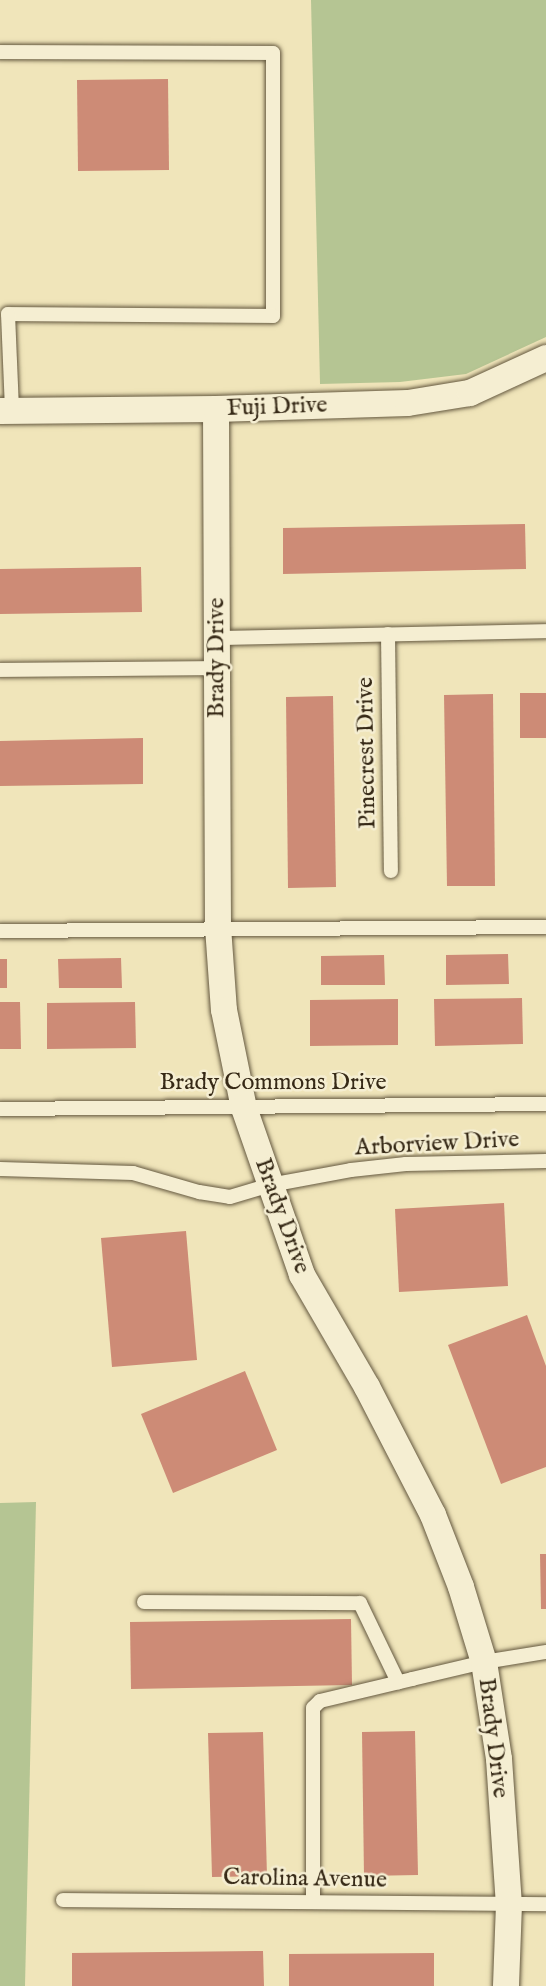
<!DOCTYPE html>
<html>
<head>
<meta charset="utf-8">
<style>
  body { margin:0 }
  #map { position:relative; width:546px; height:1986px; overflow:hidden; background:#f0e5ba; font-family:"IM FELL English",serif }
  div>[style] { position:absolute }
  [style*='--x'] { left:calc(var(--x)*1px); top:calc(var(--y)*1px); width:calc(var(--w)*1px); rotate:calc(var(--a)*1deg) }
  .green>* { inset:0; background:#b5c593 }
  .building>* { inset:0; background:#cd8b76 }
  .roads { filter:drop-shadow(0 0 2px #64583f) drop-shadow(0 0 2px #64583f) }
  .service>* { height:14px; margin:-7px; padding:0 7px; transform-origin:7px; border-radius:7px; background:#f5eed2 }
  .minor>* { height:26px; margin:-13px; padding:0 13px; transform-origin:13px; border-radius:13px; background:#f5eed2 }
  span { translate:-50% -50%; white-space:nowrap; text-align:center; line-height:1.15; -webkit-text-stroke:5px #f5eed2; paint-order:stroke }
  .street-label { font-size:24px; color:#362916 }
</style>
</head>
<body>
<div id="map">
  <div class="green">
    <i style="clip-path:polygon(311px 0,546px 0,546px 337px,466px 374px,400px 382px,320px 384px)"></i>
    <i style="clip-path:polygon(36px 1502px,25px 1986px,0 1986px,0 1503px)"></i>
  </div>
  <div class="building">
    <i style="clip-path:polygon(168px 79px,169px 170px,78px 171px,77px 80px)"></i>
    <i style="clip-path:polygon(525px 524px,526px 569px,283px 574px,283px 528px)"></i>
    <i style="clip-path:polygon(141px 567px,142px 612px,0 614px,0 569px)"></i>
    <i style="clip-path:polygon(520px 693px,546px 693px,546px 738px,520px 738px)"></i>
    <i style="clip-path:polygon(493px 694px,495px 886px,447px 886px,444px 695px)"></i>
    <i style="clip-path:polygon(333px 696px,336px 887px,288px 888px,286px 697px)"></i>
    <i style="clip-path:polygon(143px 738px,143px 784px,0 786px,0 741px)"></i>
    <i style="clip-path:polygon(508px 954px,509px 984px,446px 985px,446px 955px)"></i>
    <i style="clip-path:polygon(384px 955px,385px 985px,321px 985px,321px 956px)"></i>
    <i style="clip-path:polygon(121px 958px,122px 988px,59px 988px,58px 959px)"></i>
    <i style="clip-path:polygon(0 959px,7px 959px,7px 988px,0 988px)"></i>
    <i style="clip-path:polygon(522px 998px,523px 1044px,435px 1046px,434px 999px)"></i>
    <i style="clip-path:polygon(398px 999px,398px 1045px,310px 1046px,310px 1000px)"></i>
    <i style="clip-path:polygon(0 1002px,20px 1002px,21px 1049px,0 1049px)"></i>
    <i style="clip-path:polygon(135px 1002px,136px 1048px,47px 1049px,47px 1003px)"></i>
    <i style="clip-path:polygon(504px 1203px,508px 1286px,399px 1292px,395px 1209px)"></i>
    <i style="clip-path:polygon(186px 1231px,197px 1360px,112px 1367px,101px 1238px)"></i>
    <i style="clip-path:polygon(527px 1315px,546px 1366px,546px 1467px,501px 1484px,448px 1345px)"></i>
    <i style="clip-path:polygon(245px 1371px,277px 1450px,173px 1493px,141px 1414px)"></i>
    <i style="clip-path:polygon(540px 1554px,546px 1554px,546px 1609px,541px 1609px)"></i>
    <i style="clip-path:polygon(351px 1619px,352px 1685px,131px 1689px,130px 1622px)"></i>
    <i style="clip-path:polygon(415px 1731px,418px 1875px,364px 1876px,362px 1732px)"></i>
    <i style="clip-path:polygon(263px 1732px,267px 1876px,212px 1877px,208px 1733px)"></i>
    <i style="clip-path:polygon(263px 1951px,264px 1986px,72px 1986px,72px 1953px)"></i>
    <i style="clip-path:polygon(434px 1953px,434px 1986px,289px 1986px,289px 1954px)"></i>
  </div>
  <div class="roads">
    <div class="service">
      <i style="--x:0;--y:52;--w:273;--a:0.2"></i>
      <i style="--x:273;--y:53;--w:263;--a:90"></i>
      <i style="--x:273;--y:316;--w:265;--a:-179.6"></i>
      <i style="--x:8;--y:314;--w:96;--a:87.6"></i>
      <i style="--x:388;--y:634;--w:237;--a:89.3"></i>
      <i style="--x:217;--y:638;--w:329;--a:-1.2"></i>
      <i style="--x:0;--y:670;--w:217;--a:-0.5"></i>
      <i style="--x:0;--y:931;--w:546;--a:-0.42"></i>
      <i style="--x:0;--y:1109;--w:546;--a:-0.52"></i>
      <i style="--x:0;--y:1169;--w:133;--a:1.7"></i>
      <i style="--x:133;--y:1173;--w:69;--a:16.1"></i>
      <i style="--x:199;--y:1192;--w:31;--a:9"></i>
      <i style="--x:230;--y:1197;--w:42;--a:-16.7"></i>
      <i style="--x:270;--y:1185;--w:82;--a:-10.5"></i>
      <i style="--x:351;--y:1170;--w:55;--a:-6.2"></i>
      <i style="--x:406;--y:1164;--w:140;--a:-1.2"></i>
      <i style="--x:144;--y:1602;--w:216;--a:0.3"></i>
      <i style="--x:360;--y:1603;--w:88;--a:64.3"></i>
      <i style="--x:63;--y:1900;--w:483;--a:0.5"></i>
      <i style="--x:313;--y:1901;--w:193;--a:-90"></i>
      <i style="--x:313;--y:1708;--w:10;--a:-45"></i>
      <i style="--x:320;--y:1701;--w:95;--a:-13.4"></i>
      <i style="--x:412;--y:1679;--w:74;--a:-13.3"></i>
      <i style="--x:484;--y:1662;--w:63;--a:-9.2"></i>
    </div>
    <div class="minor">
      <i style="--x:216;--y:409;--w:518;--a:89.78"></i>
      <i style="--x:218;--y:927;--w:83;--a:85.9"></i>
      <i style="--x:224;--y:1010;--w:100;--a:78.5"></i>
      <i style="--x:244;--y:1108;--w:177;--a:70.8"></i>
      <i style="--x:302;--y:1275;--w:129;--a:59.9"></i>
      <i style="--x:367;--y:1387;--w:144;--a:62.7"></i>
      <i style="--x:433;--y:1515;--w:77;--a:68.7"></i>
      <i style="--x:461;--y:1587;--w:78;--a:73"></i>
      <i style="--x:484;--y:1662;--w:98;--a:81.2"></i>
      <i style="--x:499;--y:1759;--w:145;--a:86.1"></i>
      <i style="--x:509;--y:1904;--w:82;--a:92.1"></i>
      <i style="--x:0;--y:411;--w:216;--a:-0.5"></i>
      <i style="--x:216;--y:409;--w:192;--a:-1.8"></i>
      <i style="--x:408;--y:403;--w:63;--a:-9.2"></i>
      <i style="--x:470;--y:393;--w:84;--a:-24.7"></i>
    </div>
  </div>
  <div class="street-label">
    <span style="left:277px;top:407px;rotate:-2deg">Fuji Drive</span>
    <span style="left:217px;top:658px;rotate:-90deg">Brady Drive</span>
    <span style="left:367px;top:753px;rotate:-91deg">Pinecrest Drive</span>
    <span style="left:273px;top:1083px">Brady Commons Drive</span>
    <span style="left:437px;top:1144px;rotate:-3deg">Arborview Drive</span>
    <span style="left:282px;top:1216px;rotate:70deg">Brady Drive</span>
    <span style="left:493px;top:1738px;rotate:83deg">Brady Drive</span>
    <span style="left:305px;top:1879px;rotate:1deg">Carolina Avenue</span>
  </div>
</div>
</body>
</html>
